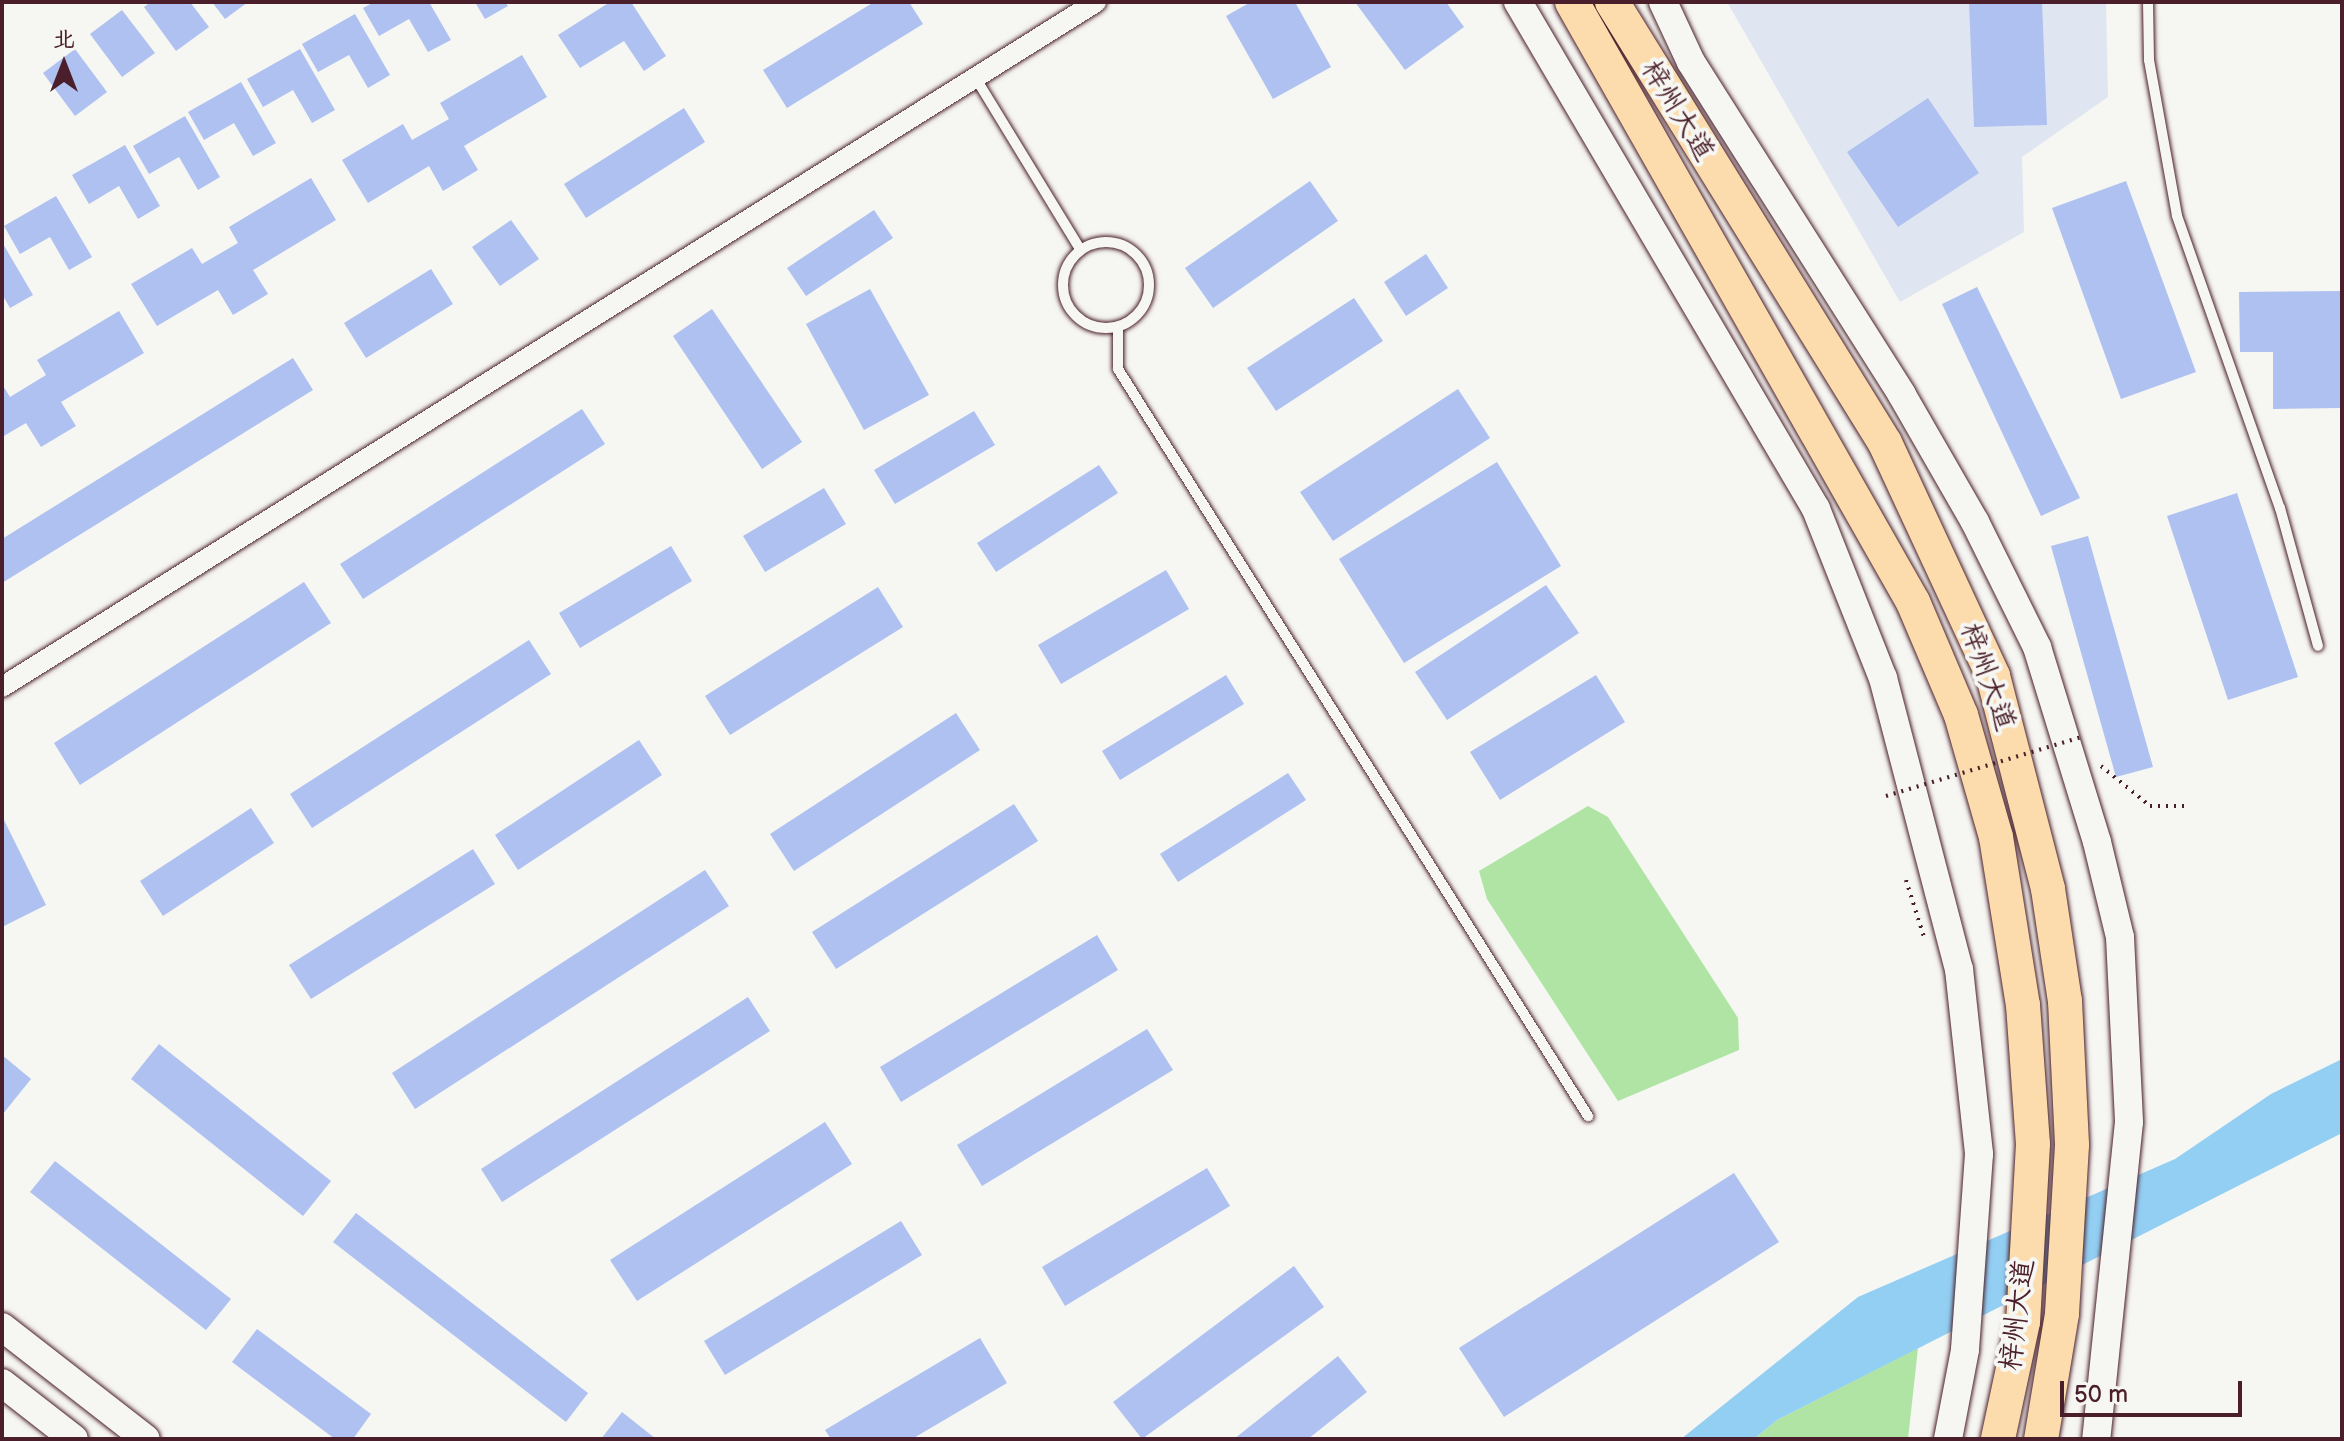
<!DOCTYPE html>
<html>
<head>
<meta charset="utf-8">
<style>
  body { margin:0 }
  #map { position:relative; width:2344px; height:1441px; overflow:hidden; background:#f6f6f2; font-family:"Balsamiq Sans","LXGW WenKai TC",sans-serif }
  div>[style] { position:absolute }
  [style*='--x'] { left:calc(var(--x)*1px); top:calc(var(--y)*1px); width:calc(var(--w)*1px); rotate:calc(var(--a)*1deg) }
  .built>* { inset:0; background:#e0e6f1 }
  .green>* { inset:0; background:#b0e4a5 }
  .water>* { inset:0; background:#93cff3 }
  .building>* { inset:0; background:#aec1f0 }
  .path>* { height:4px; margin-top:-2px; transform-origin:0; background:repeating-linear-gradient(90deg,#4a1f2b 0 2px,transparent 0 8px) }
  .roads { filter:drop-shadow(0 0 2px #4a1f2b) drop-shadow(0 0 2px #4a1f2b) }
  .service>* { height:10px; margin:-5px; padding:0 5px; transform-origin:5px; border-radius:5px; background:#f6f6f2 }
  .service>.ring { margin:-5px; padding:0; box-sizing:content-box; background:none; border:10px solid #f6f6f2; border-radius:50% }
  .minor>* { height:20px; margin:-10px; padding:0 10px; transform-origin:10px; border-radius:10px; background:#f6f6f2 }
  .secondary>* { height:28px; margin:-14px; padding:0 14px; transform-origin:14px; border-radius:14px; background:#f6f6f2 }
  .trunk>* { height:34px; margin:-17px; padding:0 17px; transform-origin:17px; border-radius:17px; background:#fcdcac }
  .path-bridge>* { height:4px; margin-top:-2px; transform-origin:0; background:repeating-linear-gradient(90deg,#4a1f2b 0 2px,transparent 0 8px) }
  span { translate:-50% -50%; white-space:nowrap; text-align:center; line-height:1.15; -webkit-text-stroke:8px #f6f6f2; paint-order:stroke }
  .street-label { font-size:28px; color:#4a1f2b }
  .frame { position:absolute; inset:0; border:4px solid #4a1f2b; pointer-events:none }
  .north { position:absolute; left:24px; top:24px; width:80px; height:80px; -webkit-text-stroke:6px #f6f6f2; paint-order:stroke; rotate:0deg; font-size:22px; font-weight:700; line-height:32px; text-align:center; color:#4a1f2b }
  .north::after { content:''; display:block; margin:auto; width:28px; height:36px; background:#4a1f2b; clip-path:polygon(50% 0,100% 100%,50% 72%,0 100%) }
  .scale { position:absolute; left:2060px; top:1381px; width:182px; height:36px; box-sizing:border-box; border:4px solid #4a1f2b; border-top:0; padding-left:10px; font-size:24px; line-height:28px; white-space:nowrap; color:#4a1f2b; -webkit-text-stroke:6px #f6f6f2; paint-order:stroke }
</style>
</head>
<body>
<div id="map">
  <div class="built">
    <i style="clip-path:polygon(1727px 2px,2106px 2px,2108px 97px,2022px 157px,2024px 232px,1900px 302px)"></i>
  </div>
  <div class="green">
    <i style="clip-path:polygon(1588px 806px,1608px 817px,1738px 1018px,1739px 1050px,1618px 1101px,1487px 899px,1479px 871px)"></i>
    <i style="clip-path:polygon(1918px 1348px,1908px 1439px,1754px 1439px,1777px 1420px)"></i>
  </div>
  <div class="water">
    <i style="clip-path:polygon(2342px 1059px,2342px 1133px,1777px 1420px,1754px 1439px,1681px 1439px,1858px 1297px,2175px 1159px,2271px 1094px)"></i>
  </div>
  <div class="building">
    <i style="clip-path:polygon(151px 2px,190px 2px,209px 27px,176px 51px,144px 7px)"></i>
    <i style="clip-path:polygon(212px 2px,248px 2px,225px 19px)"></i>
    <i style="clip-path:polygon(374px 2px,429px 2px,451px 40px,428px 52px,409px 19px,379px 36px,363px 8px)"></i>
    <i style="clip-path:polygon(475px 2px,505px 2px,508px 6px,485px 19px)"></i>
    <i style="clip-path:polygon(610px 2px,631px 2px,666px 56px,644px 71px,624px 41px,580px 68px,558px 35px)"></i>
    <i style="clip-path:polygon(874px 2px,909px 2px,923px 24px,787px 108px,763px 70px)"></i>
    <i style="clip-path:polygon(1251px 2px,1295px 2px,1331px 67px,1273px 99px,1226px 16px)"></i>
    <i style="clip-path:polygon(1355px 2px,1446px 2px,1464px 27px,1405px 70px)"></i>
    <i style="clip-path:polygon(1969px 2px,2042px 2px,2047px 125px,1974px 127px)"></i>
    <i style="clip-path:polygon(122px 10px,155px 53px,122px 77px,90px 34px)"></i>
    <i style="clip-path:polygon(355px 14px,390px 75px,368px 88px,349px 55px,318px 72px,302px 44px)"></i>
    <i style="clip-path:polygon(75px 49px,107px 92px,75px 116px,43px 73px)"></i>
    <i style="clip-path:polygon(300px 49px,335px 110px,312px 123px,293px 90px,263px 107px,247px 79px)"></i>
    <i style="clip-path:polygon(522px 55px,547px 97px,464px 146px,478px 170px,443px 191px,429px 166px,368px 203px,342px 160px,403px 124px,412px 140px,449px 119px,440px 103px)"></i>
    <i style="clip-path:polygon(241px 82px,276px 143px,253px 156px,234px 123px,204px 140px,188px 112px)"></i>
    <i style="clip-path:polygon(1928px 98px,1979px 173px,1898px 227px,1847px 152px)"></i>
    <i style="clip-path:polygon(684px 108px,705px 142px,586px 218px,564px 184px)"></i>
    <i style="clip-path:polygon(185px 116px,220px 177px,198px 190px,179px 157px,149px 174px,133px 146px)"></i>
    <i style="clip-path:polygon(125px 145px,160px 206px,138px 219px,119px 186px,89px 204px,72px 175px)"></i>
    <i style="clip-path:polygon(311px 178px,336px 220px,253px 270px,268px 294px,233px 315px,218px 290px,157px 326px,131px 284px,192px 248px,202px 264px,238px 243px,229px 227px)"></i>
    <i style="clip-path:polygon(1310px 181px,1338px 221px,1213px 308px,1185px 268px)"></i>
    <i style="clip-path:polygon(2126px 181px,2196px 372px,2121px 399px,2052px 208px)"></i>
    <i style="clip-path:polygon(56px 196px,92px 257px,69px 270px,50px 237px,20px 254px,4px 226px)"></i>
    <i style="clip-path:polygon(874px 210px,893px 238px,806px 296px,787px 268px)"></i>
    <i style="clip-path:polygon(511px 220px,539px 259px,500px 286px,472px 247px)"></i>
    <i style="clip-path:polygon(2px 242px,33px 295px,10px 308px,2px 294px)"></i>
    <i style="clip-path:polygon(1426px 254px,1448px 288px,1406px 316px,1384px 282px)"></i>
    <i style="clip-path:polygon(431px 269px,453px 304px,366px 358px,344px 323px)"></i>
    <i style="clip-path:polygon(1977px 287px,2080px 498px,2041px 516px,1942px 304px)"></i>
    <i style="clip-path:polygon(870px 289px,929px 395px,864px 430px,806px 324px)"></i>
    <i style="clip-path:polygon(2342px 291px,2340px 408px,2273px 409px,2273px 352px,2240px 352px,2239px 292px)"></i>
    <i style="clip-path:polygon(1354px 298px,1383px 341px,1276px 411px,1247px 368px)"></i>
    <i style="clip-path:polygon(712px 309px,802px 442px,762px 469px,673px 336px)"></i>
    <i style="clip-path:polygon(119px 311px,144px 353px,61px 402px,76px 426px,41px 447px,26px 423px,2px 437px,2px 384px,10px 397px,46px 375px,37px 360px)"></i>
    <i style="clip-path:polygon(293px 358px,313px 390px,2px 583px,2px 539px)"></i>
    <i style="clip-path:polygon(1458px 389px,1490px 438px,1333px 541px,1300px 492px)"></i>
    <i style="clip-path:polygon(582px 409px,605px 444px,363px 599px,340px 564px)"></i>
    <i style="clip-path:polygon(974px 411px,995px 445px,895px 504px,874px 470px)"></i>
    <i style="clip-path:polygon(1497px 462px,1561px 566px,1404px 663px,1339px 559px)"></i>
    <i style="clip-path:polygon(1099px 465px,1118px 493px,996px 572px,977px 543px)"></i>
    <i style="clip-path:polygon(824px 488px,846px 524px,765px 572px,743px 536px)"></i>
    <i style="clip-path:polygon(2237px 493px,2298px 677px,2228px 700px,2167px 516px)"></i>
    <i style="clip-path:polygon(2088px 536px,2153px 767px,2116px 777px,2051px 546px)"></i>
    <i style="clip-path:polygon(671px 546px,692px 581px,580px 648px,559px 613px)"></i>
    <i style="clip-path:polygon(1166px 570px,1189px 609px,1061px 684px,1038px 645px)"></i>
    <i style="clip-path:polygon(304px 582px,331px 623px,80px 785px,54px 743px)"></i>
    <i style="clip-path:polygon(1546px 585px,1579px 633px,1447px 720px,1415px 672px)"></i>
    <i style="clip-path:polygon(878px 587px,903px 627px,730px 735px,705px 696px)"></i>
    <i style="clip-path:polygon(529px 640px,551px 674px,312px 828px,290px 794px)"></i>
    <i style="clip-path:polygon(1226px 675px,1244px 704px,1120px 780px,1102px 751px)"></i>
    <i style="clip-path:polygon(1596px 675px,1625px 722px,1500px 800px,1470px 752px)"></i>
    <i style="clip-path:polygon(956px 713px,980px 750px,794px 871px,770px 834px)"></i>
    <i style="clip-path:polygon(639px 740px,662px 775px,518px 870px,495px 835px)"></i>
    <i style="clip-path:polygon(1288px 773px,1306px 800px,1178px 882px,1160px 854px)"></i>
    <i style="clip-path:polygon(1014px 804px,1038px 841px,836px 969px,812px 932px)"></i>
    <i style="clip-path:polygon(251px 808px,274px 843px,163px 916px,140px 881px)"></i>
    <i style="clip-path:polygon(2px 816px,46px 905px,2px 927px)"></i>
    <i style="clip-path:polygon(473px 849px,495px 884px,311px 999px,289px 965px)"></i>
    <i style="clip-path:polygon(705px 870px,729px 906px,415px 1109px,392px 1073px)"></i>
    <i style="clip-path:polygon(1097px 935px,1118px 970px,901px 1102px,880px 1067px)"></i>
    <i style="clip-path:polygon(748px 997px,770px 1031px,502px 1202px,481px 1169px)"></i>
    <i style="clip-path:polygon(1147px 1029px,1173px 1070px,982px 1186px,957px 1145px)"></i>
    <i style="clip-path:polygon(159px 1044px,331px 1181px,303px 1216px,131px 1079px)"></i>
    <i style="clip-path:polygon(2px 1055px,31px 1079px,2px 1115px)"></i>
    <i style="clip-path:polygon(825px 1122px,852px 1164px,637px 1301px,610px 1260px)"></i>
    <i style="clip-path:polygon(55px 1161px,231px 1299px,206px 1330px,30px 1192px)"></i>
    <i style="clip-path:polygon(1207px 1168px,1230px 1206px,1065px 1306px,1042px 1267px)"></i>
    <i style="clip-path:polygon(1734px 1173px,1779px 1242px,1504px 1417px,1459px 1348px)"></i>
    <i style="clip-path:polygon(356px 1213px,588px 1393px,566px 1422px,333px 1242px)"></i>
    <i style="clip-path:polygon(901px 1221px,922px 1255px,725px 1375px,704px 1341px)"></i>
    <i style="clip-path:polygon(1294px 1266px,1324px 1307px,1142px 1439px,1113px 1402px)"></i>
    <i style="clip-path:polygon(257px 1329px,371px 1414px,353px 1439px,335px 1439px,232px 1362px)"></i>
    <i style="clip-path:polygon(980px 1338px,1007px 1383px,912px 1439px,831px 1439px,825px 1430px)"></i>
    <i style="clip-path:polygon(1338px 1356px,1367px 1392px,1308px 1439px,1234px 1439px)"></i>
    <i style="clip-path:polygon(622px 1412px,656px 1439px,601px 1439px)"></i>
  </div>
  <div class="path">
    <i style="--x:2101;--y:766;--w:63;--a:39.2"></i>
    <i style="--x:2150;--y:806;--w:38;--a:0"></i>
    <i style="--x:1906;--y:880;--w:60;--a:72.5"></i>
  </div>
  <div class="roads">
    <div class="service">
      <i style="--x:2148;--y:2;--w:58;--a:89"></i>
      <i style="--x:2149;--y:60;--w:158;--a:79.8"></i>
      <i style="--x:2177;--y:216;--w:310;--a:70.6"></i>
      <i style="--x:2280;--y:508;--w:143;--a:74.6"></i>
      <i style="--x:975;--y:77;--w:202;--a:58.6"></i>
      <i class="ring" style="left:1063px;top:242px;width:76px;height:76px"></i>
      <i style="--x:1118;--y:328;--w:41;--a:90"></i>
      <i style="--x:1118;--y:369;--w:883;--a:57.82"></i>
    </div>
    <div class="minor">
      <i style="--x:2;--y:687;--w:1291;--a:-32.05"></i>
    </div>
    <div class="secondary">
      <i style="--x:1518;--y:2;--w:588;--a:59.55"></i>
      <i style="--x:1816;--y:509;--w:182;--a:68.4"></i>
      <i style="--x:1883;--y:678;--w:301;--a:75.4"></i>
      <i style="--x:1959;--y:969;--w:186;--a:83.8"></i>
      <i style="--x:1979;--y:1154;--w:196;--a:94.1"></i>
      <i style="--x:1965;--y:1350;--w:91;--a:100.8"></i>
      <i style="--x:1663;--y:2;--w:66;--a:65"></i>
      <i style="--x:1691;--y:62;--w:394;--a:57.6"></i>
      <i style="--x:1902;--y:395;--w:146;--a:60.1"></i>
      <i style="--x:1975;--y:522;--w:140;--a:63.6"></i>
      <i style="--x:2037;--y:647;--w:204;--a:72.9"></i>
      <i style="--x:2097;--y:842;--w:98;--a:76.4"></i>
      <i style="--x:2120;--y:937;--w:185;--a:87.2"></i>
      <i style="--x:2129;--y:1122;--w:319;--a:95.9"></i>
      <i style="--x:2;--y:1327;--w:182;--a:37.9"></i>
      <i style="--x:2;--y:1383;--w:91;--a:37.9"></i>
    </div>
    <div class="trunk">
      <i style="--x:1572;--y:2;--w:690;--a:60.39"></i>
      <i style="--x:1913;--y:602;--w:123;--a:67"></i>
      <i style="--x:1961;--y:715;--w:127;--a:74"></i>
      <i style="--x:1996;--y:837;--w:170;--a:80.9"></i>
      <i style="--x:2023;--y:1005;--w:139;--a:85.9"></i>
      <i style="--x:2033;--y:1144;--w:178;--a:93.2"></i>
      <i style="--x:2023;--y:1322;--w:120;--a:102.1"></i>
      <i style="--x:1612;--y:2;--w:519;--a:58.24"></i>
      <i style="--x:1885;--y:443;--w:257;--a:65.1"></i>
      <i style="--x:1993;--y:676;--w:220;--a:75.5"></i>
      <i style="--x:2048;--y:889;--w:113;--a:81.4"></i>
      <i style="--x:2065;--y:1001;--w:144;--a:87.2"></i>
      <i style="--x:2072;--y:1145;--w:169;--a:93.4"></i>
      <i style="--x:2062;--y:1314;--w:127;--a:99.5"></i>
    </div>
  </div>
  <div class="path-bridge">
    <i style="--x:1886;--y:796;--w:205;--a:-16.8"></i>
  </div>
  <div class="street-label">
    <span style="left:1677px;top:111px;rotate:58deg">梓州大道</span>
    <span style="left:1987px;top:677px;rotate:70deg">梓州大道</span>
    <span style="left:2018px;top:1315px;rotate:-83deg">梓州大道</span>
  </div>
  <div class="frame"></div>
  <div class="north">北</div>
  <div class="scale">50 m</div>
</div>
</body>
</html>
